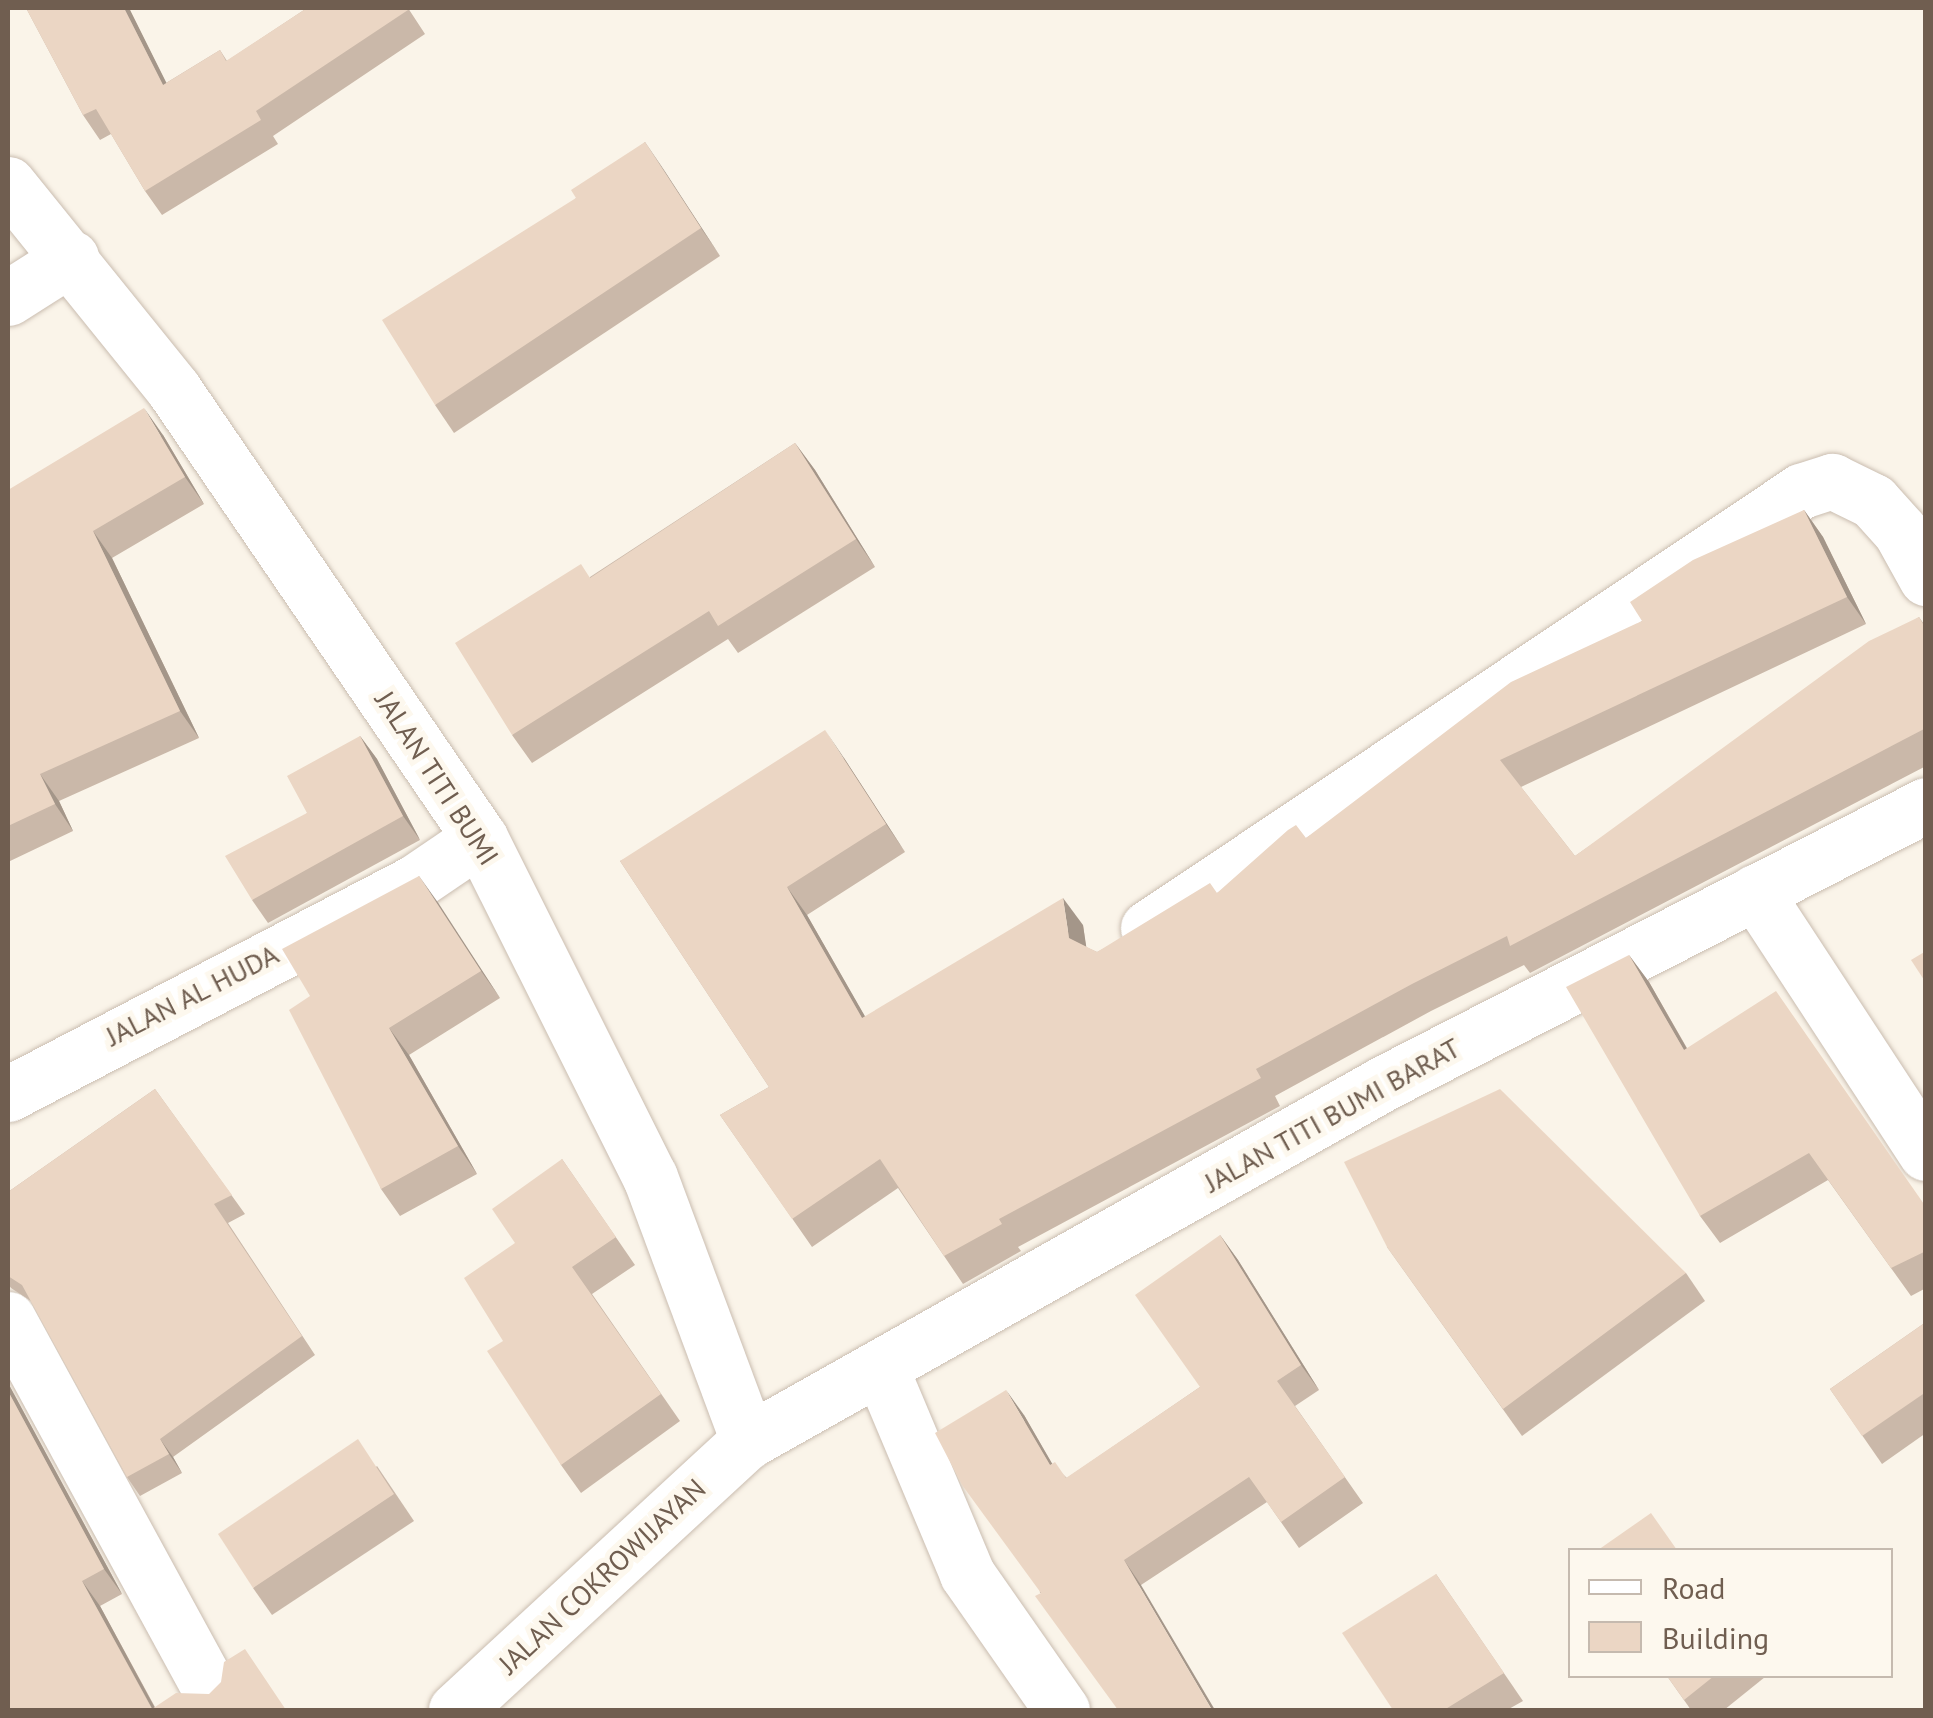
<!DOCTYPE html>
<html>
<head>
<meta charset="utf-8">
<style>
  body { margin:0 }
  #map { position:relative; width:1933px; height:1718px; overflow:hidden; background:#faf4e9; font-family:"PT Sans",sans-serif }
  div>[style] { position:absolute }
  [style*='--x'] { left:calc(var(--x)*1px); top:calc(var(--y)*1px); width:calc(var(--w)*1px); rotate:calc(var(--a)*1deg) }
  .roads { filter:drop-shadow(0 0 2px #cabdb0) drop-shadow(0 0 2px #cabdb0) }
  .minor>* { height:55px; margin:-27.5px; padding:0 27.5px; transform-origin:27.5px; border-radius:27.5px; background:#fff }
  .wall>* { inset:0; background:#cab8a9 }
  .shaded-wall>* { inset:0; background:#a49689 }
  .building>* { inset:0; background:#ebd6c4 }
  span { translate:-50% -50%; white-space:nowrap; text-align:center; line-height:1.15; -webkit-text-stroke:10px #fdf8ee; paint-order:stroke }
  .street-label { font-size:28px; color:#705e50 }
  .frame { position:absolute; inset:0; border:10px solid #705e50; pointer-events:none }
  .legend { position:absolute; left:1568px; top:1548px; width:325px; height:130px; box-sizing:border-box; background:#fdf8ee; border:2px solid #c5baaf; margin:0; padding:12px 18px; list-style:none; font-size:30px; color:#705e50 }
  .legend li { display:flex; align-items:center; gap:20px; height:50px }
  .legend b { width:50px; border:2px solid #c5baaf }
</style>
</head>
<body>
<div id="map">
  <div class="roads">
    <div class="minor">
      <i style="--x:8;--y:184;--w:265;--a:51.1"></i>
      <i style="--x:174;--y:390;--w:543;--a:55.67"></i>
      <i style="--x:480;--y:838;--w:379;--a:63.4"></i>
      <i style="--x:650;--y:1177;--w:282;--a:69.6"></i>
      <i style="--x:8;--y:298;--w:75;--a:-32.4"></i>
      <i style="--x:1755;--y:892;--w:312;--a:56.8"></i>
      <i style="--x:1148;--y:928;--w:786;--a:-33.79"></i>
      <i style="--x:1801;--y:491;--w:33;--a:-18"></i>
      <i style="--x:1832;--y:481;--w:46;--a:26"></i>
      <i style="--x:1873;--y:501;--w:40;--a:48"></i>
      <i style="--x:1900;--y:531;--w:54;--a:61"></i>
      <i style="--x:8;--y:1094;--w:459;--a:-27.5"></i>
      <i style="--x:415;--y:882;--w:78;--a:-34.1"></i>
      <i style="--x:8;--y:1319;--w:425;--a:61.4"></i>
      <i style="--x:881;--y:1369;--w:222;--a:67.2"></i>
      <i style="--x:967;--y:1574;--w:166;--a:55.1"></i>
      <i style="--x:456;--y:1710;--w:397;--a:-42.7"></i>
      <i style="--x:748;--y:1441;--w:730;--a:-29.37"></i>
      <i style="--x:1384;--y:1083;--w:609;--a:-27.15"></i>
    </div>
  </div>
  <div class="wall">
    <i style="clip-path:polygon(26px 8px,129px 8px,166px 83px,220px 50px,227px 61px,307px 8px,408px 8px,425px 34px,273px 136px,278px 144px,162px 215px,145px 191px,111px 134px,100px 140px,83px 115px)"></i>
    <i style="clip-path:polygon(645px 142px,720px 256px,454px 433px,435px 405px,576px 198px)"></i>
    <i style="clip-path:polygon(163px 435px,204px 504px,112px 558px,199px 738px,59px 801px,73px 831px,8px 862px,8px 490px)"></i>
    <i style="clip-path:polygon(795px 443px,815px 470px,875px 567px,738px 653px,728px 639px,532px 763px,512px 735px,590px 577px)"></i>
    <i style="clip-path:polygon(1804px 510px,1823px 537px,1866px 624px,1521px 787px,1575px 856px,1919px 617px,1926px 627px,1926px 766px,1530px 973px,1524px 965px,1431px 1011px,1275px 1096px,1280px 1106px,1018px 1247px,1021px 1251px,963px 1284px,898px 1188px,812px 1247px,720px 1115px,769px 1087px,620px 861px,844px 758px,905px 852px,807px 915px,865px 1017px,1083px 925px,1086px 947px,1097px 952px,1217px 893px,1306px 838px,1642px 621px)"></i>
    <i style="clip-path:polygon(360px 736px,377px 759px,420px 840px,268px 923px,252px 900px,307px 813px)"></i>
    <i style="clip-path:polygon(419px 876px,500px 998px,409px 1055px,477px 1174px,400px 1216px,381px 1189px,310px 996px)"></i>
    <i style="clip-path:polygon(1629px 955px,1649px 982px,1687px 1048px,1926px 1206px,1926px 1288px,1911px 1296px,1828px 1180px,1720px 1243px,1700px 1216px)"></i>
    <i style="clip-path:polygon(155px 1089px,245px 1214px,228px 1223px,315px 1355px,173px 1457px,182px 1473px,140px 1496px,127px 1477px,31px 1301px,11px 1288px,8px 1284px,8px 1192px)"></i>
    <i style="clip-path:polygon(562px 1159px,635px 1265px,592px 1294px,680px 1421px,581px 1493px,561px 1465px,503px 1341px,515px 1243px)"></i>
    <i style="clip-path:polygon(1220px 1235px,1238px 1260px,1319px 1390px,1295px 1406px,1363px 1503px,1299px 1548px,1267px 1502px,1141px 1585px,1040px 1593px,1024px 1415px,1052px 1464px,1067px 1478px,1200px 1387px)"></i>
    <i style="clip-path:polygon(1387px 1247px,1686px 1273px,1705px 1301px,1522px 1436px)"></i>
    <i style="clip-path:polygon(1926px 1322px,1926px 1433px,1882px 1464px,1830px 1389px)"></i>
    <i style="clip-path:polygon(8px 1383px,122px 1594px,100px 1606px,155px 1707px,287px 1710px,8px 1710px)"></i>
    <i style="clip-path:polygon(377px 1466px,414px 1521px,272px 1615px,253px 1588px)"></i>
    <i style="clip-path:polygon(1436px 1574px,1523px 1701px,1507px 1710px,1393px 1710px)"></i>
    <i style="clip-path:polygon(1667px 1676px,1764px 1676px,1765px 1677px,1724px 1710px,1691px 1710px)"></i>
  </div>
  <div class="shaded-wall">
    <i style="clip-path:polygon(124px 8px,129px 8px,180px 110px,163px 85px)"></i>
    <i style="clip-path:polygon(645px 142px,664px 170px,720px 256px,701px 228px)"></i>
    <i style="clip-path:polygon(144px 408px,163px 435px,204px 504px,185px 477px)"></i>
    <i style="clip-path:polygon(795px 443px,815px 470px,875px 567px,856px 539px)"></i>
    <i style="clip-path:polygon(1804px 510px,1823px 537px,1866px 624px,1847px 597px)"></i>
    <i style="clip-path:polygon(93px 531px,112px 558px,199px 738px,180px 711px)"></i>
    <i style="clip-path:polygon(825px 730px,844px 758px,905px 852px,886px 824px)"></i>
    <i style="clip-path:polygon(360px 736px,377px 759px,420px 840px,403px 816px)"></i>
    <i style="clip-path:polygon(40px 774px,59px 801px,73px 831px,55px 804px)"></i>
    <i style="clip-path:polygon(419px 876px,439px 904px,500px 998px,481px 971px)"></i>
    <i style="clip-path:polygon(787px 887px,807px 915px,882px 1046px,862px 1018px)"></i>
    <i style="clip-path:polygon(1063px 898px,1083px 925px,1089px 965px,1069px 938px)"></i>
    <i style="clip-path:polygon(1629px 955px,1649px 982px,1703px 1077px,1684px 1050px)"></i>
    <i style="clip-path:polygon(389px 1028px,409px 1055px,477px 1174px,458px 1146px)"></i>
    <i style="clip-path:polygon(1220px 1235px,1238px 1260px,1319px 1390px,1301px 1365px)"></i>
    <i style="clip-path:polygon(8px 1383px,122px 1594px,104px 1569px,8px 1391px)"></i>
    <i style="clip-path:polygon(1006px 1390px,1024px 1415px,1068px 1491px,1050px 1465px)"></i>
    <i style="clip-path:polygon(160px 1439px,173px 1457px,182px 1473px,169px 1454px)"></i>
    <i style="clip-path:polygon(1124px 1560px,1141px 1585px,1215px 1710px,1212px 1710px)"></i>
    <i style="clip-path:polygon(82px 1581px,100px 1606px,156px 1710px,153px 1710px)"></i>
  </div>
  <div class="building">
    <i style="clip-path:polygon(26px 8px,124px 8px,163px 85px,220px 50px,226px 61px,307px 8px,406px 8px,408px 10px,256px 111px,261px 120px,145px 191px,96px 109px,83px 115px)"></i>
    <i style="clip-path:polygon(645px 142px,701px 228px,435px 405px,382px 320px,576px 198px,571px 190px)"></i>
    <i style="clip-path:polygon(144px 408px,185px 477px,93px 531px,180px 711px,40px 774px,55px 804px,8px 826px,8px 490px)"></i>
    <i style="clip-path:polygon(795px 443px,856px 539px,718px 626px,709px 611px,512px 735px,455px 643px,581px 564px,590px 578px)"></i>
    <i style="clip-path:polygon(1804px 510px,1847px 597px,1500px 760px,1575px 856px,1869px 641px,1919px 617px,1926px 629px,1926px 728px,1510px 946px,1507px 936px,1412px 984px,1256px 1069px,1261px 1078px,999px 1219px,1002px 1224px,944px 1256px,880px 1159px,792px 1219px,720px 1115px,769px 1087px,620px 861px,825px 730px,886px 824px,787px 887px,862px 1018px,1063px 898px,1069px 938px,1097px 952px,1210px 883px,1217px 893px,1288px 830px,1296px 825px,1306px 838px,1511px 682px,1642px 621px,1630px 602px,1693px 560px)"></i>
    <i style="clip-path:polygon(360px 736px,403px 816px,252px 900px,225px 856px,307px 813px,287px 776px)"></i>
    <i style="clip-path:polygon(419px 876px,481px 971px,389px 1028px,458px 1146px,381px 1189px,289px 1010px,310px 996px,282px 949px)"></i>
    <i style="clip-path:polygon(1926px 951px,1926px 983px,1911px 960px)"></i>
    <i style="clip-path:polygon(1629px 955px,1684px 1050px,1776px 991px,1926px 1207px,1926px 1251px,1891px 1268px,1809px 1153px,1700px 1216px,1566px 987px)"></i>
    <i style="clip-path:polygon(155px 1089px,232px 1195px,214px 1204px,302px 1336px,160px 1439px,169px 1454px,127px 1477px,22px 1285px,8px 1276px,8px 1192px)"></i>
    <i style="clip-path:polygon(1500px 1089px,1686px 1273px,1503px 1409px,1387px 1247px,1344px 1162px)"></i>
    <i style="clip-path:polygon(562px 1159px,616px 1237px,572px 1267px,661px 1394px,561px 1465px,487px 1351px,503px 1341px,464px 1278px,515px 1243px,492px 1209px)"></i>
    <i style="clip-path:polygon(1220px 1235px,1301px 1365px,1277px 1381px,1345px 1477px,1281px 1522px,1249px 1477px,1124px 1560px,1212px 1710px,1118px 1710px,1035px 1596px,1041px 1593px,962px 1485px,935px 1433px,1006px 1390px,1050px 1465px,1055px 1462px,1066px 1478px,1200px 1387px,1135px 1295px)"></i>
    <i style="clip-path:polygon(1926px 1322px,1926px 1392px,1862px 1436px,1830px 1389px)"></i>
    <i style="clip-path:polygon(8px 1391px,104px 1569px,82px 1581px,152px 1709px,176px 1693px,209px 1694px,221px 1682px,224px 1662px,245px 1649px,286px 1710px,8px 1710px)"></i>
    <i style="clip-path:polygon(358px 1439px,394px 1494px,253px 1588px,218px 1534px)"></i>
    <i style="clip-path:polygon(1651px 1513px,1677px 1550px,1598px 1550px)"></i>
    <i style="clip-path:polygon(1436px 1574px,1504px 1673px,1444px 1710px,1393px 1710px,1342px 1633px)"></i>
    <i style="clip-path:polygon(1667px 1676px,1714px 1676px,1684px 1700px)"></i>
  </div>
  <div class="street-label">
    <span style="left:437px;top:778px;rotate:57deg">JALAN TITI BUMI</span>
    <span style="left:192px;top:995px;rotate:-27deg">JALAN AL HUDA</span>
    <span style="left:1332px;top:1115px;rotate:-29deg">JALAN TITI BUMI BARAT</span>
    <span style="left:602px;top:1576px;rotate:-43deg">JALAN COKROWIJAYAN</span>
  </div>
  <div class="frame"></div>
  <ul class="legend">
  <li><b style="height:12px;background:#fff"></b>Road</li>
  <li><b style="height:28px;background:#ebd6c4"></b>Building</li>
  </ul>
</div>
</body>
</html>
